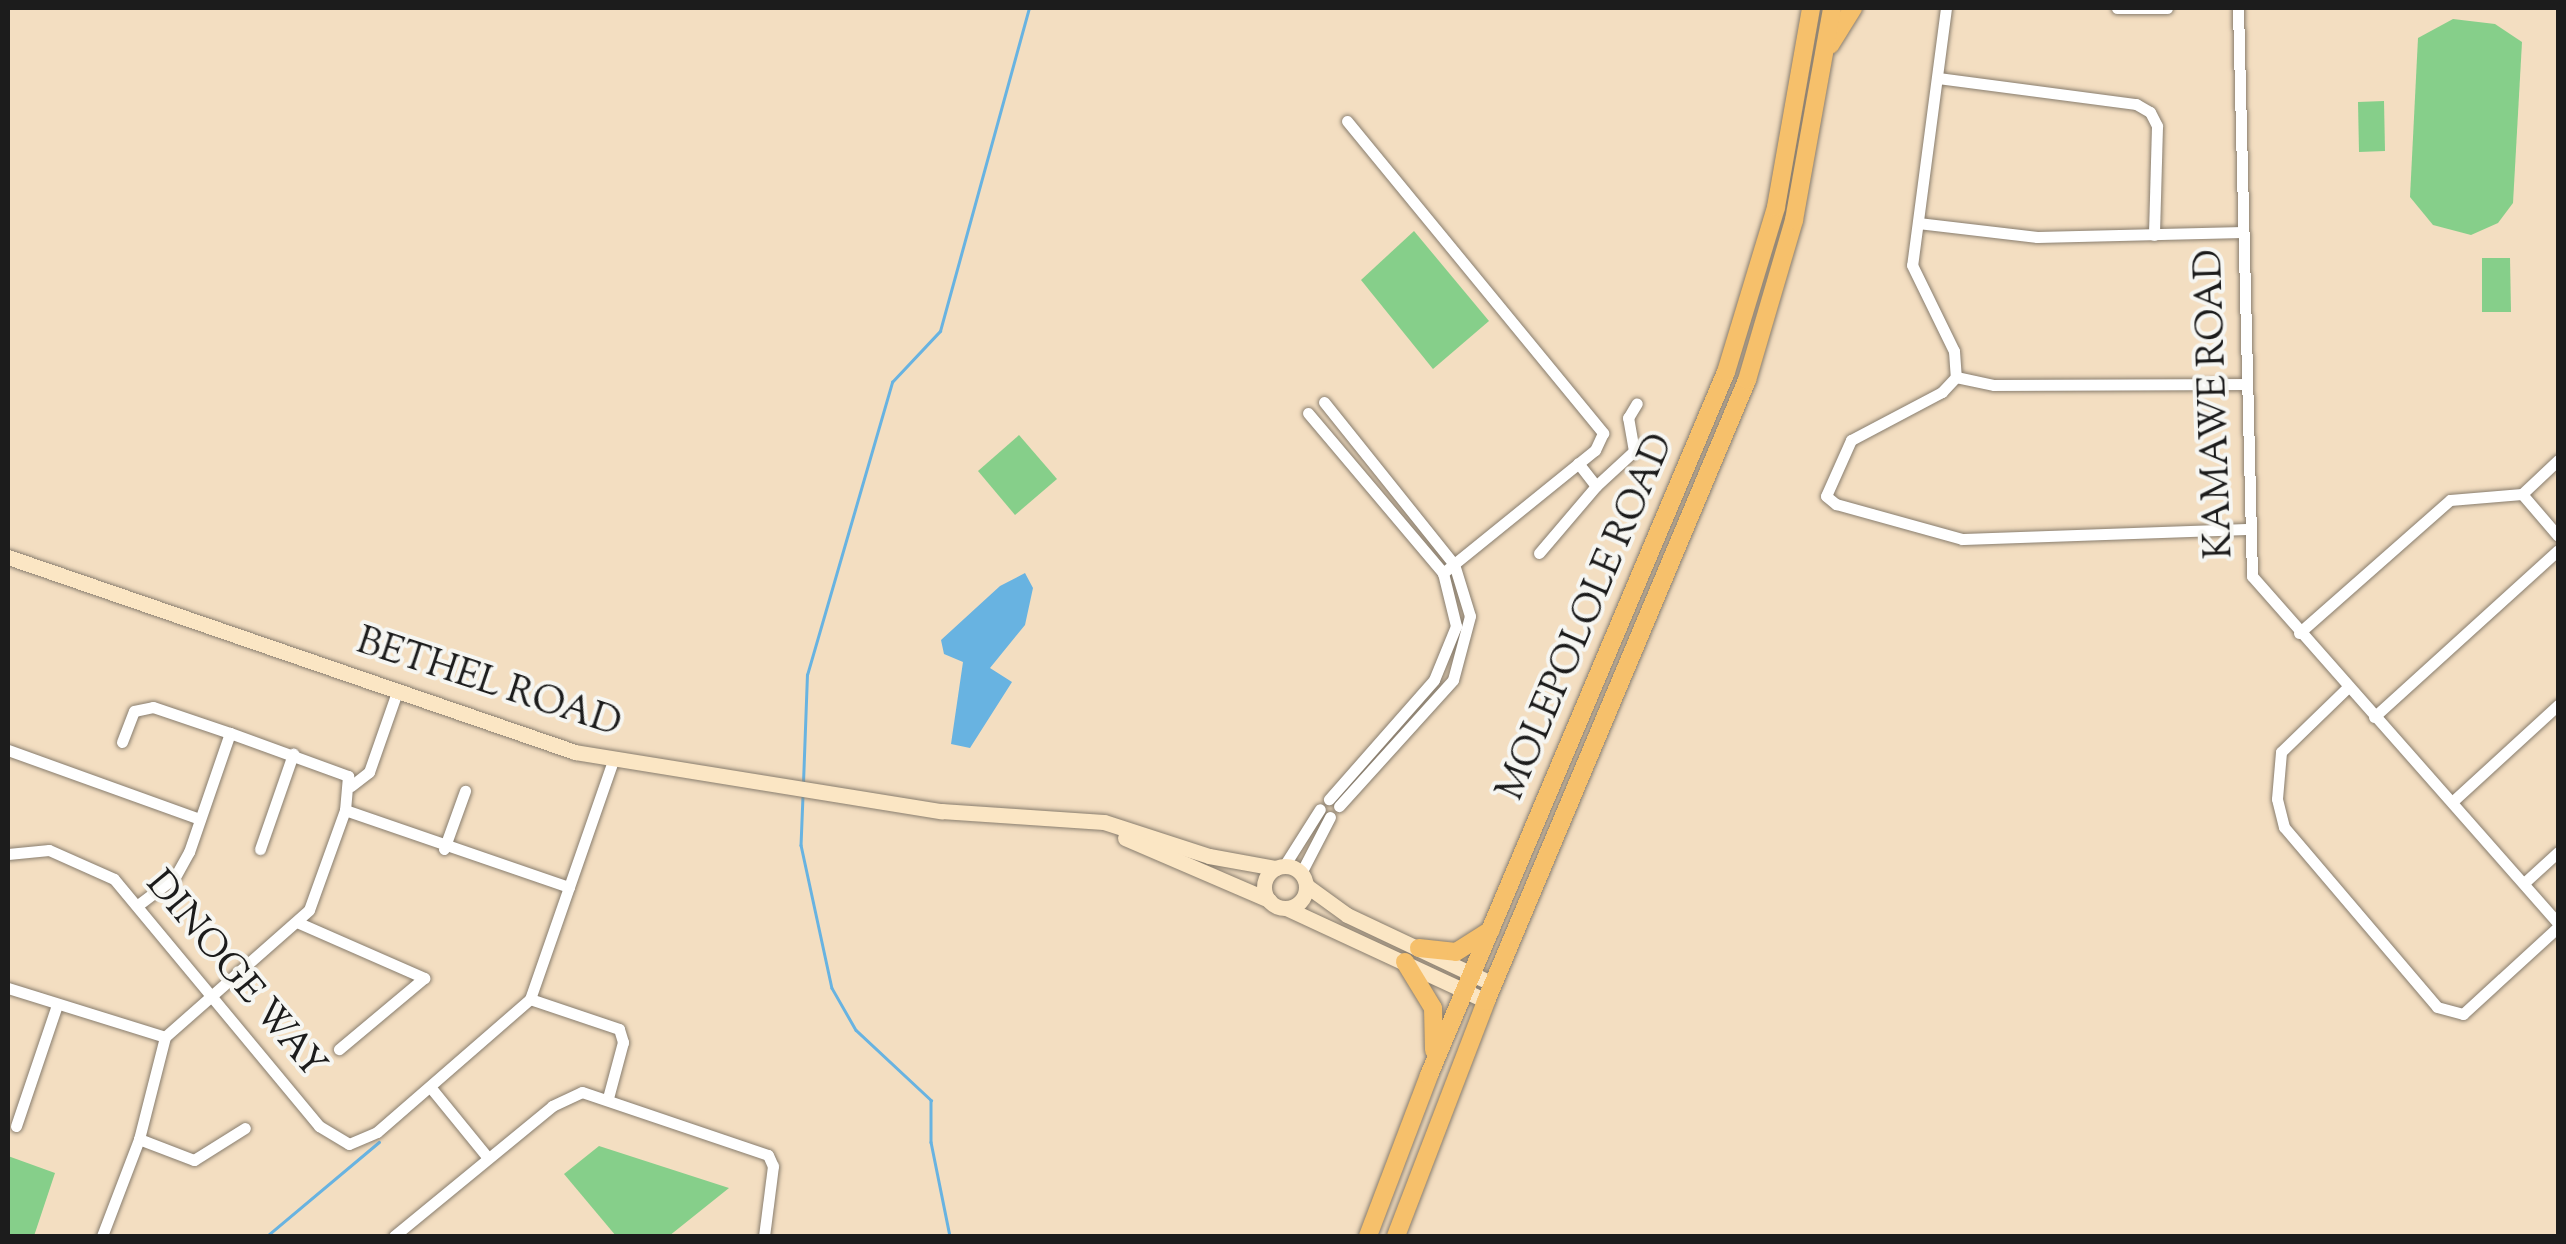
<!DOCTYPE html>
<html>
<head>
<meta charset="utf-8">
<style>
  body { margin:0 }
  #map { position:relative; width:2566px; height:1244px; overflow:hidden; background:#f3dec1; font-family:"Sorts Mill Goudy",serif }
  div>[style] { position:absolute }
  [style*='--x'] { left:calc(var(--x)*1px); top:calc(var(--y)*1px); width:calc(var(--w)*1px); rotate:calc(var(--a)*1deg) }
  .green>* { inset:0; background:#86cf8a }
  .water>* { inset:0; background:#68b3e1 }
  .stream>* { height:2.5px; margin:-1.25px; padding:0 1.25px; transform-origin:1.25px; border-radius:1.25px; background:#68b3e1 }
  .roads { filter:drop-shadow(0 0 2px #887d6e) drop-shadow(0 0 2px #887d6e) }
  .street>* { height:11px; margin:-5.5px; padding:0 5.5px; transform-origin:5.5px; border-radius:5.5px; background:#fff }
  .secondary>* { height:15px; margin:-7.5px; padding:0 7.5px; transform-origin:7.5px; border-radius:7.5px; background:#fbe6c4 }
  .secondary>.ring { margin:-7.5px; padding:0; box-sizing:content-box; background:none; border:15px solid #fbe6c4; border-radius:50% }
  .primary>* { height:18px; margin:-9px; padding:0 9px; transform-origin:9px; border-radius:9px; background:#f6c06b }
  span { translate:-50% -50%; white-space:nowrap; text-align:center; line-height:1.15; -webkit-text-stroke:8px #f6f6f2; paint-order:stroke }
  .street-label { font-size:38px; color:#1c1c1c }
  .frame { position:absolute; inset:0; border:10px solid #1c1c1c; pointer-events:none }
</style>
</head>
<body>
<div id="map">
  <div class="green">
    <i style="clip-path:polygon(2453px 19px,2495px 24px,2522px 42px,2513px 203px,2498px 223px,2471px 235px,2433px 225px,2410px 197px,2418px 38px)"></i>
    <i style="clip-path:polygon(2384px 101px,2385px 151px,2359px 152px,2358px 102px)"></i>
    <i style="clip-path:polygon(1414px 231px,1489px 321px,1433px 369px,1361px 280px)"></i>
    <i style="clip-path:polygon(2482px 258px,2510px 258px,2511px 312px,2482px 312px)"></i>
    <i style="clip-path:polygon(1019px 435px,1057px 479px,1015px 515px,978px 471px)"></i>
    <i style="clip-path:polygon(599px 1146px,729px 1188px,669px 1236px,616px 1236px,564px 1174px)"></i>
    <i style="clip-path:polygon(8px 1156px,55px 1173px,34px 1236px,8px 1234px)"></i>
  </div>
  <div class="water">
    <i style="clip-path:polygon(1025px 573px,1033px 588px,1025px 625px,990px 668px,1012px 682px,970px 748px,951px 744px,963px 662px,944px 654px,941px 640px,1000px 586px)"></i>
  </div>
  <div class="stream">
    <i style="--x:803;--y:783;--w:108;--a:-87.9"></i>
    <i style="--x:807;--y:675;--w:305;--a:-73.8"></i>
    <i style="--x:892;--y:382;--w:70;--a:-46.7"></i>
    <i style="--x:940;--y:331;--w:335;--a:-74.6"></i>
    <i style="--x:803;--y:796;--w:49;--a:92.3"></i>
    <i style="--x:801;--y:845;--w:146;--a:77.8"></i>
    <i style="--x:832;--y:988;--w:48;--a:60.3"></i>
    <i style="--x:856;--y:1030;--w:103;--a:43"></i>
    <i style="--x:931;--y:1100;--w:42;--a:90"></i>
    <i style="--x:931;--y:1142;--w:96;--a:78.6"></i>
    <i style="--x:267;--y:1236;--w:146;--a:-40"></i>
  </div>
  <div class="roads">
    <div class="street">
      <i style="--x:1946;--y:8;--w:259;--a:97.5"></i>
      <i style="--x:1912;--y:265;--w:96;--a:64"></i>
      <i style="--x:1954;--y:351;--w:26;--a:86"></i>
      <i style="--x:1956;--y:377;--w:21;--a:133"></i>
      <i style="--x:1942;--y:392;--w:103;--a:152.2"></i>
      <i style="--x:1851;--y:440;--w:61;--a:114.1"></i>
      <i style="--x:1826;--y:496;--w:13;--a:39"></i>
      <i style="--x:1836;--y:504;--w:131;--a:15.5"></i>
      <i style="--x:1962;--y:539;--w:286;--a:-2"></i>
      <i style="--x:2117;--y:8;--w:50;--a:0"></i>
      <i style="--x:2238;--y:8;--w:568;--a:88.59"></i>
      <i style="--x:2252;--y:576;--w:463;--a:48.6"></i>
      <i style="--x:1938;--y:78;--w:200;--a:7.5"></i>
      <i style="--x:2136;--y:104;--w:16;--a:30"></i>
      <i style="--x:2150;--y:112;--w:16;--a:63"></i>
      <i style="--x:2157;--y:126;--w:109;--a:91.6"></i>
      <i style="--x:1347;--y:121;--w:404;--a:50.6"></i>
      <i style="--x:1603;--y:433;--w:19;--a:115"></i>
      <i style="--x:1595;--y:450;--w:196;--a:141"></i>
      <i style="--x:1918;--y:223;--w:120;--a:6.7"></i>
      <i style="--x:2037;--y:237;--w:206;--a:-1.4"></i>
      <i style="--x:1956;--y:377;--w:39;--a:12"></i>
      <i style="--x:1994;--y:385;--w:251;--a:-0.2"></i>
      <i style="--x:1324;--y:402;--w:208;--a:51.3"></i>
      <i style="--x:1454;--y:564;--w:54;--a:72.9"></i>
      <i style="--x:1470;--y:616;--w:66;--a:104.9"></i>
      <i style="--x:1453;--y:680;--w:170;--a:132.1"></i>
      <i style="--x:1308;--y:413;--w:209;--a:49.8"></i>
      <i style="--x:1443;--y:573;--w:55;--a:76.2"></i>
      <i style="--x:1456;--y:626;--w:58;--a:112.2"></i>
      <i style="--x:1434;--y:680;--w:159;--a:131.4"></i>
      <i style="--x:1596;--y:486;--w:52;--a:-42.6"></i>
      <i style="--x:1634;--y:451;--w:34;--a:-100"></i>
      <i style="--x:1628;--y:418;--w:17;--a:-59"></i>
      <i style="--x:2522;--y:494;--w:55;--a:49.4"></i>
      <i style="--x:2522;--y:494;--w:50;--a:-43.4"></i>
      <i style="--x:1539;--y:553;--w:88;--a:-49.6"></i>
      <i style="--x:1596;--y:486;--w:29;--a:-128"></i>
      <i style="--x:2299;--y:633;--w:201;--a:-41.4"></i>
      <i style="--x:2450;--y:500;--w:72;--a:-4.8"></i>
      <i style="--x:2347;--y:688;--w:92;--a:135.9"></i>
      <i style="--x:2281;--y:752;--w:47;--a:94.9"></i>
      <i style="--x:2277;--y:799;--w:29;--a:76"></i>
      <i style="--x:2284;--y:827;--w:236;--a:49.6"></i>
      <i style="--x:2437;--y:1007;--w:27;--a:15"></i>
      <i style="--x:2463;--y:1014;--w:129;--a:-42.5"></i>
      <i style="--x:2374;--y:717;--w:248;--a:-42.2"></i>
      <i style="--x:122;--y:742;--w:33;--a:-69"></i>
      <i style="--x:134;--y:711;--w:19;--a:-12"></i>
      <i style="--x:153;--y:707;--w:81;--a:18.7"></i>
      <i style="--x:8;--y:750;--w:204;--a:19.8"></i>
      <i style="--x:351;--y:786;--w:23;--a:-38"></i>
      <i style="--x:369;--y:772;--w:85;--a:-70.7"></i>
      <i style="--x:2452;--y:802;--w:144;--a:-42.5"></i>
      <i style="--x:345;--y:810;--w:237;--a:19"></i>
      <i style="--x:260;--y:849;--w:101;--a:-70.8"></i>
      <i style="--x:444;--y:849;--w:62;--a:-70.1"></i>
      <i style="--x:8;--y:854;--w:41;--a:-5.6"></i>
      <i style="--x:49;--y:850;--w:71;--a:24"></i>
      <i style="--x:114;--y:879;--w:321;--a:50.3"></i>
      <i style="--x:319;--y:1126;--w:35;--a:31"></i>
      <i style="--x:349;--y:1144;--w:30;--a:-23"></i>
      <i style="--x:377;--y:1132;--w:203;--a:-41"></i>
      <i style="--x:530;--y:999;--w:252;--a:-70.8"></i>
      <i style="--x:1284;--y:866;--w:67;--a:-57.7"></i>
      <i style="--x:1301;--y:873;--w:63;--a:-62.6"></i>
      <i style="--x:2524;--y:883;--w:46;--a:-42.4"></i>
      <i style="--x:138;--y:905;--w:46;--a:-37.1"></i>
      <i style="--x:175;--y:877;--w:29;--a:-61"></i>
      <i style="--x:189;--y:852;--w:126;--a:-71"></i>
      <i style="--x:230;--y:733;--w:126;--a:20"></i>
      <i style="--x:348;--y:776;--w:34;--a:95"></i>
      <i style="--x:345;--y:810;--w:106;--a:109.8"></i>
      <i style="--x:309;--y:910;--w:192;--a:138.6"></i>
      <i style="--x:299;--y:923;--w:137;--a:23.7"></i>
      <i style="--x:424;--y:978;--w:111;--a:140.1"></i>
      <i style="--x:8;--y:988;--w:164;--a:17.3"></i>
      <i style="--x:530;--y:999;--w:94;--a:18.6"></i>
      <i style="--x:619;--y:1029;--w:14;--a:73"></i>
      <i style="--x:623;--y:1042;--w:58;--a:105"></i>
      <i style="--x:431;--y:1088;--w:90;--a:50.8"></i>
      <i style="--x:16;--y:1126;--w:128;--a:-71.3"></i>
      <i style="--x:139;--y:1139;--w:59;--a:20.9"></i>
      <i style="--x:194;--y:1160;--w:60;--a:-32.1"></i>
      <i style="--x:102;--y:1236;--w:104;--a:-69.1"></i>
      <i style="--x:139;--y:1139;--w:105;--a:-75.7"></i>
      <i style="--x:394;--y:1236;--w:205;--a:-39.4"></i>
      <i style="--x:552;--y:1106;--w:33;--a:-25"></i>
      <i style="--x:582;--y:1092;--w:196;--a:18.7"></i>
      <i style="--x:768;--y:1155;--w:12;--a:66"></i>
      <i style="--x:773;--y:1166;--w:71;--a:97.3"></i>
    </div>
    <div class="secondary">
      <i style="--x:8;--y:557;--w:600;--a:18.98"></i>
      <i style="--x:575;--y:752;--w:371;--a:9.2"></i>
      <i style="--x:941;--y:811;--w:163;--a:3.9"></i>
      <i style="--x:1104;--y:822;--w:110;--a:17.9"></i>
      <i style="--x:1209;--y:856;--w:68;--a:10.2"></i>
      <i style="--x:1125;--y:838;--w:157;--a:23.3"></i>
      <i class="ring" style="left:1264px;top:866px;width:27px;height:27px"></i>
      <i style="--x:1307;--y:886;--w:49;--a:35.9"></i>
      <i style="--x:1347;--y:915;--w:161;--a:25.3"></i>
      <i style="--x:1286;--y:908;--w:221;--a:24.9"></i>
    </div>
    <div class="primary">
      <i style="--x:1830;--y:45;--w:44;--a:-58.1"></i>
      <i style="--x:1419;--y:948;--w:37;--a:6"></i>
      <i style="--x:1456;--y:952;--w:41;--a:-32.2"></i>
      <i style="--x:1405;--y:962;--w:54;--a:58.7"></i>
      <i style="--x:1433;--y:1008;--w:42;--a:88.6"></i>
      <i style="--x:1368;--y:1236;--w:172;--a:-69.2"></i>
      <i style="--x:1429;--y:1075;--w:763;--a:-67.1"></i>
      <i style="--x:1726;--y:372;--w:172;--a:-73.1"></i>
      <i style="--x:1776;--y:207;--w:202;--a:-80"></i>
      <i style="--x:1396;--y:1236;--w:252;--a:-69"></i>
      <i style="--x:1486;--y:1001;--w:674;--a:-67.2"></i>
      <i style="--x:1747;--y:380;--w:167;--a:-73.6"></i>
      <i style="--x:1794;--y:220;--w:215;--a:-79.8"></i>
    </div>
  </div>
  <div class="street-label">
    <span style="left:2217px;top:404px;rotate:-92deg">KAMAWE ROAD</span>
    <span style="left:1588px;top:618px;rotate:-67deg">MOLEPOLOLE ROAD</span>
    <span style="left:488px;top:685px;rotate:18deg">BETHEL ROAD</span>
    <span style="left:234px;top:976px;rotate:50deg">DINOGE WAY</span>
  </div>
  <div class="frame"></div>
</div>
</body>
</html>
